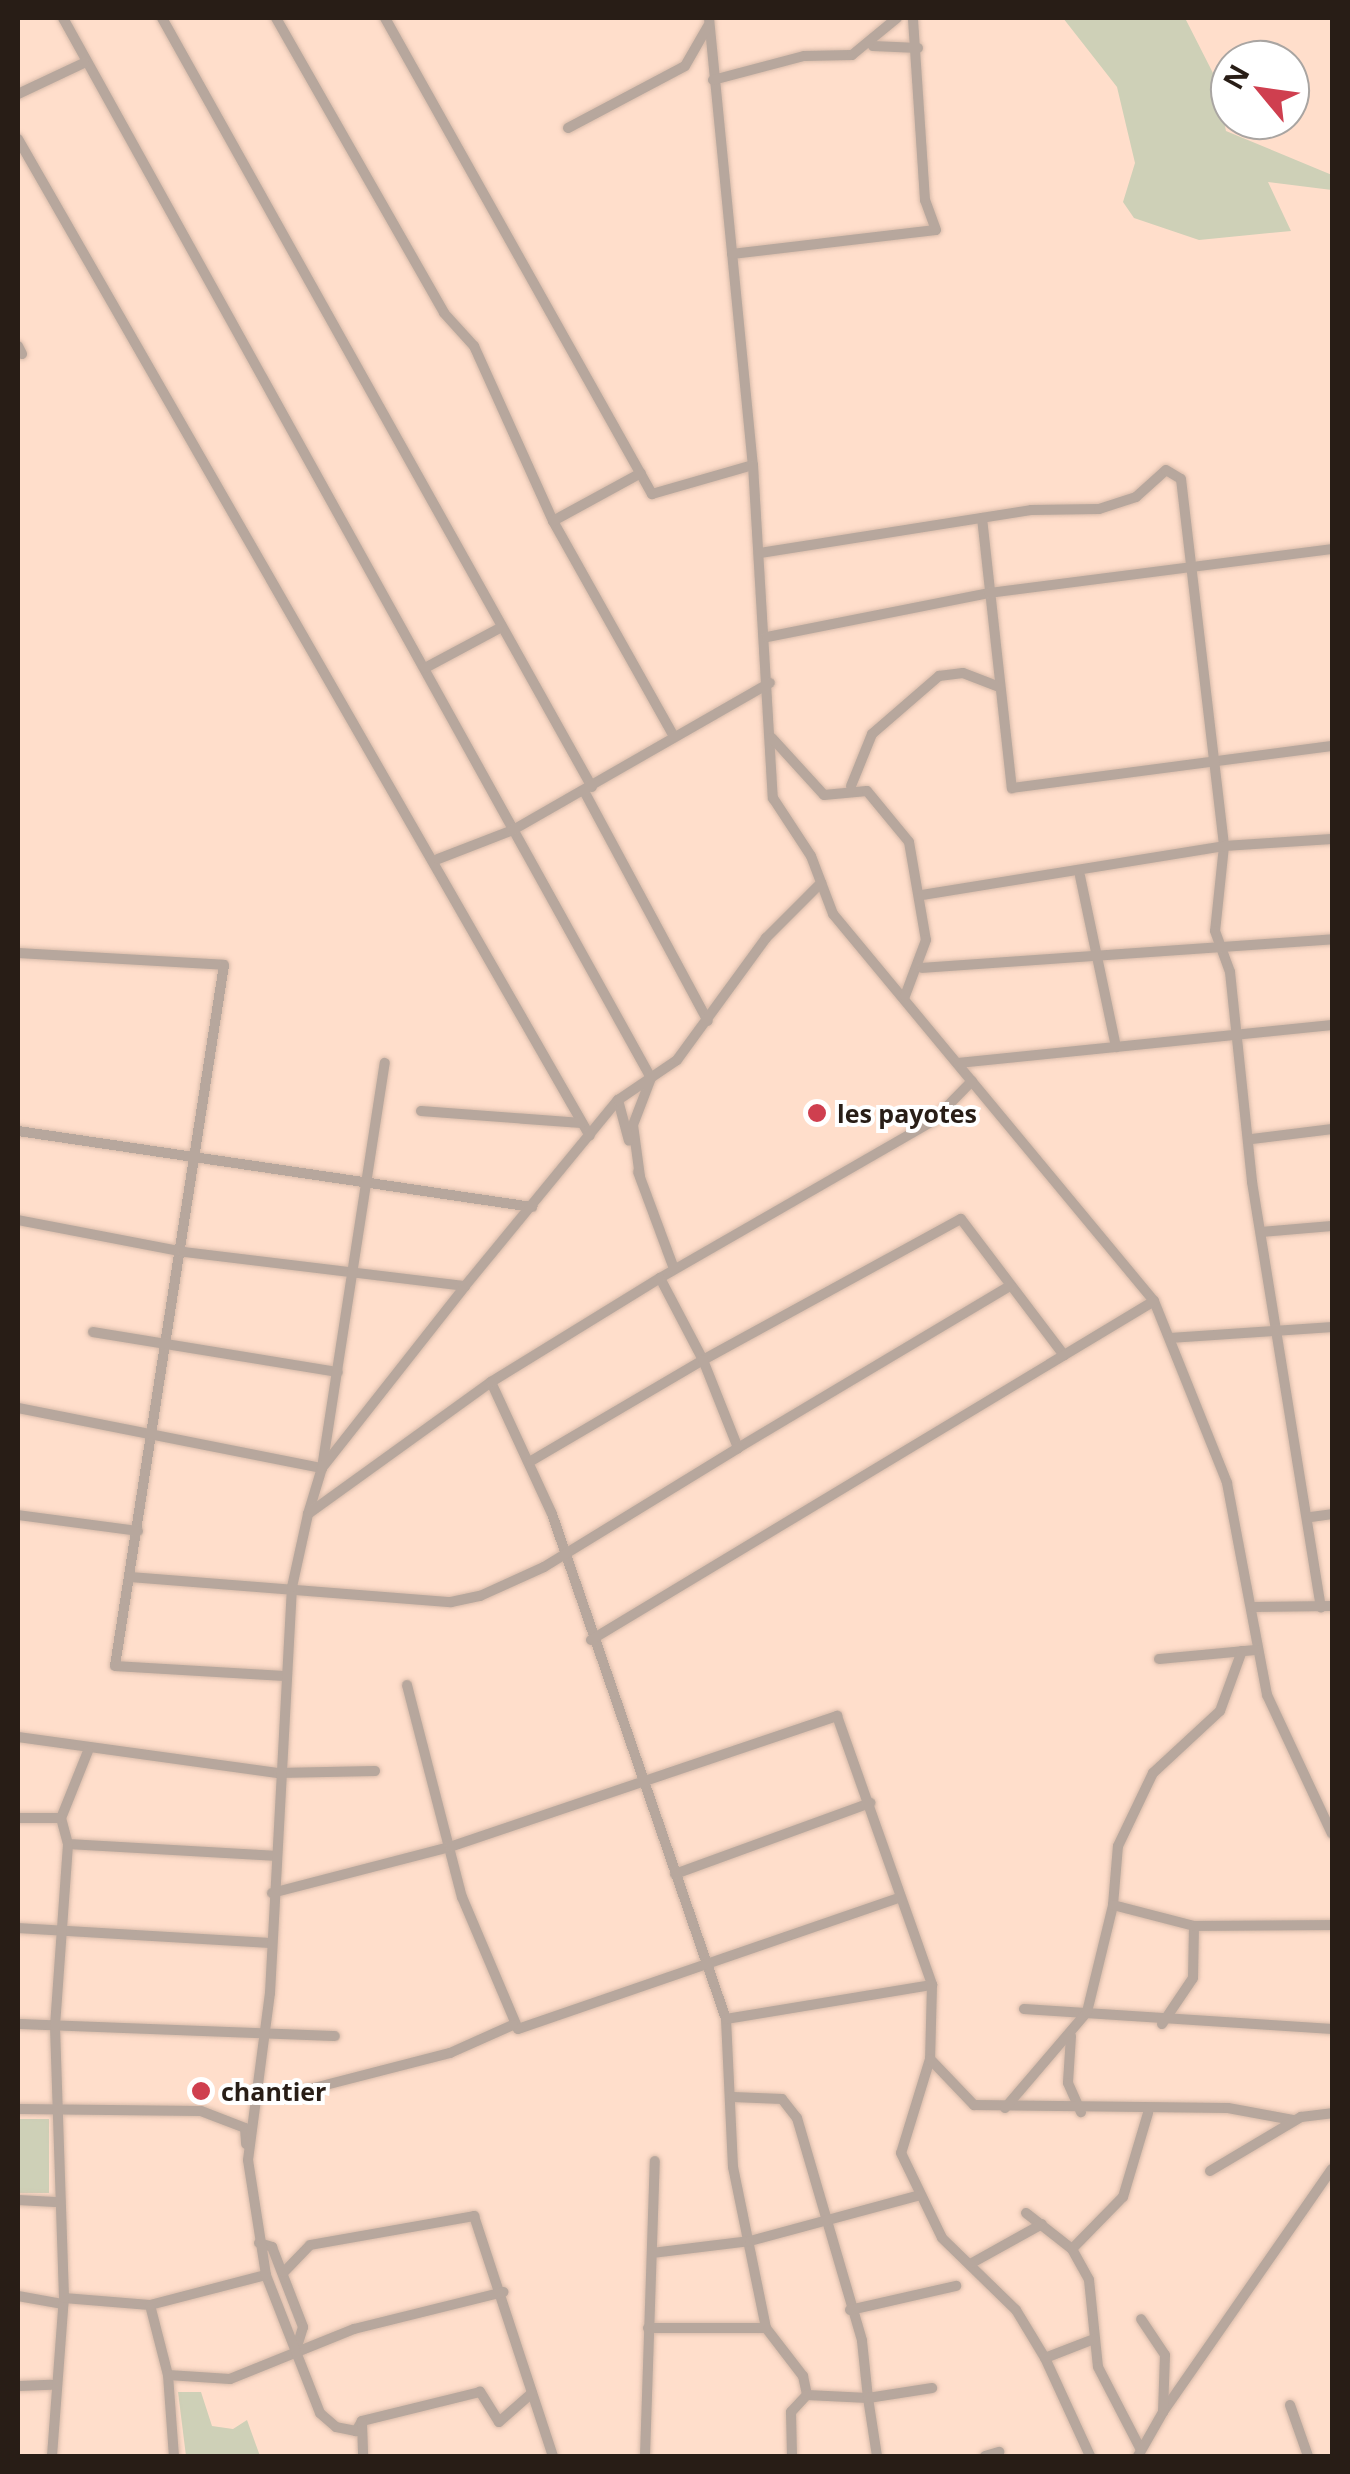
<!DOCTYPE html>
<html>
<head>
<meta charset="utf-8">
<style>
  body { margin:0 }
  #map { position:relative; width:1350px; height:2474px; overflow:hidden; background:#ffdecb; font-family:"Open Sans",sans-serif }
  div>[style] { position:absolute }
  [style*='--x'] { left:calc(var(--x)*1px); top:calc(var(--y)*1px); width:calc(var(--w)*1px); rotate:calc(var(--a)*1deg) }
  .green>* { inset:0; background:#ced0b7 }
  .roads { filter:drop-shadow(0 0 2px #d8bbaa) drop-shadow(0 0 2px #d8bbaa) }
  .minor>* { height:10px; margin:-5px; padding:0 5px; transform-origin:5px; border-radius:5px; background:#b7a79d }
  .dots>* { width:28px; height:28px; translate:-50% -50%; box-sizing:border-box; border:5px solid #fff; border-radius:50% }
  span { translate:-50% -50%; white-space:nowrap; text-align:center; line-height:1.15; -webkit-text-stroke:8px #fff; paint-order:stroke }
  .poi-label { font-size:25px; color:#281d16; font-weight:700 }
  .left { translate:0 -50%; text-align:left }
  .frame { position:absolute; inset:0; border:20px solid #281d16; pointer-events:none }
  .north { position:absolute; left:1210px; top:40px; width:100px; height:100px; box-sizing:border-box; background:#fff; border:2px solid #a9a5a2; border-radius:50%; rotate:299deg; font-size:28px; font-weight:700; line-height:40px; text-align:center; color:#281d16 }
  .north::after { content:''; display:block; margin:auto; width:35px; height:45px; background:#cf3f4f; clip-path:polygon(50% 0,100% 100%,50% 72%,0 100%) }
</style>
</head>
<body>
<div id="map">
  <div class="green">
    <i style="clip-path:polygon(1063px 18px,1185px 18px,1215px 77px,1226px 131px,1332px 175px,1332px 190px,1268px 182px,1291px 231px,1199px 240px,1134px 218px,1123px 202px,1135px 163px,1117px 87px)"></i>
    <i style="clip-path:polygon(19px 2119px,49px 2119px,49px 2193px,18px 2193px)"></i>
    <i style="clip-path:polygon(178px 2392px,201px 2392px,212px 2426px,233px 2429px,247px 2420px,260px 2456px,186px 2456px)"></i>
  </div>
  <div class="roads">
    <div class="minor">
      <i style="--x:63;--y:18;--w:1212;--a:60.98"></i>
      <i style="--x:651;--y:1078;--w:50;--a:111"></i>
      <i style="--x:633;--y:1125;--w:52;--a:82.3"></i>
      <i style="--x:162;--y:18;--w:881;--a:60.79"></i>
      <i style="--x:276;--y:18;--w:339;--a:60.3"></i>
      <i style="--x:444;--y:313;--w:45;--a:47.7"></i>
      <i style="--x:474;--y:346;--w:192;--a:65.7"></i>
      <i style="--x:553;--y:521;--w:245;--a:60.7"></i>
      <i style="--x:385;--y:18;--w:546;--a:60.71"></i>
      <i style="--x:652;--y:494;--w:105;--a:-16"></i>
      <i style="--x:709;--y:18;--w:449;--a:84.4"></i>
      <i style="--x:753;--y:465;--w:334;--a:86.6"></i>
      <i style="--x:773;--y:798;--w:69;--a:56.8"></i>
      <i style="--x:811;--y:856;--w:62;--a:69.2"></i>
      <i style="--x:833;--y:914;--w:503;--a:50.33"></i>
      <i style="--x:1154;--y:1301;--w:196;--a:68.1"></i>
      <i style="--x:1227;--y:1483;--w:216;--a:79.3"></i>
      <i style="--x:1267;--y:1695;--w:153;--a:64.9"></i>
      <i style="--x:873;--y:46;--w:45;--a:2.5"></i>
      <i style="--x:713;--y:80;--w:94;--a:-14.8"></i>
      <i style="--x:804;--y:56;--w:48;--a:-1.2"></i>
      <i style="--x:852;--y:55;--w:58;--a:-39.4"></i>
      <i style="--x:18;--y:94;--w:73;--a:-25.2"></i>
      <i style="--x:568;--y:128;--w:132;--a:-27.9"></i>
      <i style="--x:685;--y:66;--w:46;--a:-60.1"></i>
      <i style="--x:18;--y:139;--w:1149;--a:60.16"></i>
      <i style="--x:732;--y:254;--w:205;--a:-6.7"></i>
      <i style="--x:936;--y:230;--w:32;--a:-110"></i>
      <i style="--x:925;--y:200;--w:182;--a:-93.8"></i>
      <i style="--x:18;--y:346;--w:9;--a:63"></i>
      <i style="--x:982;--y:518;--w:272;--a:83.7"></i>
      <i style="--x:1012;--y:788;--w:323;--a:-7.5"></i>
      <i style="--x:553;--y:521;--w:100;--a:-28.6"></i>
      <i style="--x:760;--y:553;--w:274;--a:-9"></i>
      <i style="--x:1031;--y:510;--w:68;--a:-0.8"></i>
      <i style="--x:1099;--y:509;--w:39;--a:-18"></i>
      <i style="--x:1136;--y:497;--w:40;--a:-42"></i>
      <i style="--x:1166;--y:470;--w:17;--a:31"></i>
      <i style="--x:1181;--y:479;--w:370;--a:83.3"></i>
      <i style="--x:1224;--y:846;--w:85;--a:96"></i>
      <i style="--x:1215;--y:931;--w:44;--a:69.9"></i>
      <i style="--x:1230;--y:972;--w:211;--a:84"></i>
      <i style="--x:1252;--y:1182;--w:431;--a:80.8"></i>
      <i style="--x:767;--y:637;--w:226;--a:-11.2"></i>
      <i style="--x:989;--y:593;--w:346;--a:-7.3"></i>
      <i style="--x:425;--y:668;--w:83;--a:-28.1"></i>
      <i style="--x:772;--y:738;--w:77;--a:47.6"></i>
      <i style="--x:824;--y:795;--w:43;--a:-5.3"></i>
      <i style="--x:867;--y:791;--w:66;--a:50.5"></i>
      <i style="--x:909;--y:842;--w:99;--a:80.2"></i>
      <i style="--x:926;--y:940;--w:60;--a:110.6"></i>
      <i style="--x:851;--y:786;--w:56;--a:-68"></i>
      <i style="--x:872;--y:734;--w:89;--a:-40.9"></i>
      <i style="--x:939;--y:676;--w:24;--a:-7"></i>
      <i style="--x:963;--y:673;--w:39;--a:21"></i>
      <i style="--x:584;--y:791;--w:261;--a:61.7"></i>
      <i style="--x:438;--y:859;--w:80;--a:-21.1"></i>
      <i style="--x:513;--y:830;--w:296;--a:-29.8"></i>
      <i style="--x:1080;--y:876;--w:175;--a:78.1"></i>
      <i style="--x:922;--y:895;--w:306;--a:-9.2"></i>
      <i style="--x:1224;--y:846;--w:108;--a:-3.7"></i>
      <i style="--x:18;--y:953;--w:206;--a:3.3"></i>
      <i style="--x:224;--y:965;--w:709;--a:98.84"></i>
      <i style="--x:115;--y:1666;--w:169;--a:3.4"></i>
      <i style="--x:922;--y:968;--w:411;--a:-4"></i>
      <i style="--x:958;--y:1063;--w:376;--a:-5.8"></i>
      <i style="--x:972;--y:1081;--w:56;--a:134.3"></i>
      <i style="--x:933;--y:1121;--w:315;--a:150.1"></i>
      <i style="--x:660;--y:1278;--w:93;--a:62.3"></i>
      <i style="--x:703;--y:1360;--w:294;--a:-28.7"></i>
      <i style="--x:961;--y:1219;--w:171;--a:52.9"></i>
      <i style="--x:618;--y:1100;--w:42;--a:75"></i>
      <i style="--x:421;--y:1111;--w:161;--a:4.3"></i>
      <i style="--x:18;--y:1131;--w:520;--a:8.41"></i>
      <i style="--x:1252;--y:1139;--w:81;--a:-7.1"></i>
      <i style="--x:638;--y:1172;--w:103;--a:69.6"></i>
      <i style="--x:18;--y:1220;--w:169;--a:10.9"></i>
      <i style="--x:184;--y:1252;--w:283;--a:6.9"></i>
      <i style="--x:1261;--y:1232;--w:71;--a:-4.8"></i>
      <i style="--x:93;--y:1332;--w:248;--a:9.3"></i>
      <i style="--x:1171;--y:1338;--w:161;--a:-3.9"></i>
      <i style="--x:491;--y:1382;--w:145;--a:65.2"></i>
      <i style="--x:552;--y:1514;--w:534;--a:70.99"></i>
      <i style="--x:726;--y:2019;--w:148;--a:87.3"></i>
      <i style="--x:733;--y:2167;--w:164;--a:78.4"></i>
      <i style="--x:766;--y:2328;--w:61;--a:52.4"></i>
      <i style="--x:803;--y:2376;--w:19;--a:78"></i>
      <i style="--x:807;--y:2395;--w:61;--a:2.8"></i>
      <i style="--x:868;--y:2398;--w:59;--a:81.2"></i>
      <i style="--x:18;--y:1408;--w:310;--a:11.2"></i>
      <i style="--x:322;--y:1468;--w:410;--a:-81.2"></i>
      <i style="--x:531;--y:1461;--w:199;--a:-30.4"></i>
      <i style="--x:703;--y:1360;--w:95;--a:68.3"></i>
      <i style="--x:738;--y:1448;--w:317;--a:-30.8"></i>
      <i style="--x:308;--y:1514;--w:48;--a:-73.1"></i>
      <i style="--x:322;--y:1468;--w:231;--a:-51.8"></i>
      <i style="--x:465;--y:1286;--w:241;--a:-50.6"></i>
      <i style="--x:618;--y:1100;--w:71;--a:-34.1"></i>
      <i style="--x:677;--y:1060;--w:151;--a:-53.9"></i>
      <i style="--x:766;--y:938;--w:78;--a:-45"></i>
      <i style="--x:18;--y:1515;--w:121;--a:7.6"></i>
      <i style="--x:1311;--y:1517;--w:21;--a:-8"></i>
      <i style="--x:130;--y:1577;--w:322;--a:4.5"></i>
      <i style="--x:451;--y:1602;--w:30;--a:-12"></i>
      <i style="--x:480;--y:1596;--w:70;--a:-24.4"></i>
      <i style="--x:544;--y:1567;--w:228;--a:-31.5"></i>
      <i style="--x:1253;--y:1607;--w:79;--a:-0.7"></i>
      <i style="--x:591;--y:1640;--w:657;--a:-31.05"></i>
      <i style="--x:1159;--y:1659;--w:97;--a:-5.3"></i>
      <i style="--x:407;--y:1685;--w:219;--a:75.5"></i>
      <i style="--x:462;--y:1897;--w:143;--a:67"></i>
      <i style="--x:518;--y:2029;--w:402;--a:-19"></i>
      <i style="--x:18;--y:1737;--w:262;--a:7.9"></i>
      <i style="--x:278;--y:1773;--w:97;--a:-1.2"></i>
      <i style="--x:88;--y:1751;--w:72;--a:111.9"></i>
      <i style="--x:61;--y:1818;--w:27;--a:75"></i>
      <i style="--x:68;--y:1844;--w:206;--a:3.3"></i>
      <i style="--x:18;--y:1818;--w:43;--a:0"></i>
      <i style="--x:675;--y:1874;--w:208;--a:-20"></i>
      <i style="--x:272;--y:1893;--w:184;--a:-14.5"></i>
      <i style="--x:450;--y:1847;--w:409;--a:-18.7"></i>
      <i style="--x:837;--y:1716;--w:285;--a:70.5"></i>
      <i style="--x:1113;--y:1905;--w:59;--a:-85.2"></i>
      <i style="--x:1118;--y:1846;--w:81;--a:-64.4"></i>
      <i style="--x:1153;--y:1773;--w:91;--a:-42.8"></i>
      <i style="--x:1220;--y:1711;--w:64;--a:-69.9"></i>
      <i style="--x:18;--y:1928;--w:252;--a:3.4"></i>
      <i style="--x:1024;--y:2009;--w:309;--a:3.7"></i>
      <i style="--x:726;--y:2019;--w:209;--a:-9.4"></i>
      <i style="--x:932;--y:1985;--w:74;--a:91.5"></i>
      <i style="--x:930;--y:2059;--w:98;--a:107.1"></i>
      <i style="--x:901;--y:2153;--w:94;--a:64.2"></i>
      <i style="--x:942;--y:2238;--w:103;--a:44.2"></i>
      <i style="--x:1016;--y:2310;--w:56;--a:58.9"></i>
      <i style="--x:1045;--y:2358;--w:108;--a:65.3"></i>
      <i style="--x:18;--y:2024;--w:317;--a:2.2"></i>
      <i style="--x:1162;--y:2024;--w:55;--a:-56"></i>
      <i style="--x:1193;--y:1978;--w:52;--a:-88.9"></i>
      <i style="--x:1071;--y:2036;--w:47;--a:93.7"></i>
      <i style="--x:1068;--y:2083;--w:32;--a:66"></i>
      <i style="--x:930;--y:2059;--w:64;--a:46.3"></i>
      <i style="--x:974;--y:2105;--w:254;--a:0.7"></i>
      <i style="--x:1228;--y:2108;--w:66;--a:10.5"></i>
      <i style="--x:306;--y:2090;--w:149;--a:-14.4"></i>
      <i style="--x:450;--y:2053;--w:69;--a:-24"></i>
      <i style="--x:733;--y:2097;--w:49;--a:2.3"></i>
      <i style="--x:782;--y:2099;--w:24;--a:52"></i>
      <i style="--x:797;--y:2118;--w:232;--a:73.7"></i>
      <i style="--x:862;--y:2341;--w:57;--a:84"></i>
      <i style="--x:868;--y:2398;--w:65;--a:-8.9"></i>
      <i style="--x:1005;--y:2108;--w:126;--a:-49.5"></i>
      <i style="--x:1087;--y:2012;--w:110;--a:-76.3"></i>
      <i style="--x:1113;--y:1905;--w:84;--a:14.5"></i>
      <i style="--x:1194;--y:1926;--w:138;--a:-0.4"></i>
      <i style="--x:18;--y:2109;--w:183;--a:0.6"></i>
      <i style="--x:201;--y:2111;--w:47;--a:21.1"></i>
      <i style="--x:245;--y:2128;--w:16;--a:86"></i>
      <i style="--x:1210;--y:2171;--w:106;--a:-30.7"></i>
      <i style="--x:1301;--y:2117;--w:31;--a:-7"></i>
      <i style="--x:18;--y:2200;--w:37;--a:3"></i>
      <i style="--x:1026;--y:2213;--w:58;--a:38"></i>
      <i style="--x:1072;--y:2249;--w:35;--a:61"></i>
      <i style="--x:1089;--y:2280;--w:87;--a:84.1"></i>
      <i style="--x:1098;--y:2367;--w:93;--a:62.6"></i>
      <i style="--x:259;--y:2243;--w:14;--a:17"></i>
      <i style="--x:272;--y:2247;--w:86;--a:68.8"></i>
      <i style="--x:303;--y:2327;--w:27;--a:107"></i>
      <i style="--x:1072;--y:2249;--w:73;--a:-45.6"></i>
      <i style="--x:1123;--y:2197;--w:88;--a:-73.4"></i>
      <i style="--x:652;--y:2253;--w:99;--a:-7"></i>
      <i style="--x:750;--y:2241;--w:176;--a:-15.1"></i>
      <i style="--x:972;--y:2263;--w:80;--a:-29.1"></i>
      <i style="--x:284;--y:2272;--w:37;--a:-46"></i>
      <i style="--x:310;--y:2245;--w:167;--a:-10"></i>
      <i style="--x:474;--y:2216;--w:253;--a:71.8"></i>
      <i style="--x:18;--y:2296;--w:46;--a:10.1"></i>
      <i style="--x:64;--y:2298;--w:86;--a:4.7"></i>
      <i style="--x:150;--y:2305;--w:72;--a:75.6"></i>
      <i style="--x:168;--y:2375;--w:81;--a:85.8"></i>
      <i style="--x:150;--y:2305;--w:120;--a:-14.5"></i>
      <i style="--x:850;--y:2310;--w:109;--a:-12.8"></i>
      <i style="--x:648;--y:2328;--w:118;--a:0"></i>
      <i style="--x:1045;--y:2358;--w:53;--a:-21.2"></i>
      <i style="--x:168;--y:2375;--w:62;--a:3.7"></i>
      <i style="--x:230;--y:2379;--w:134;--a:-22"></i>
      <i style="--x:354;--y:2329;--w:154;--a:-13.9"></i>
      <i style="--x:18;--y:2386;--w:33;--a:-2"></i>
      <i style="--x:532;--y:2393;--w:44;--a:138.7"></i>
      <i style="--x:499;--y:2422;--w:36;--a:-122"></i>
      <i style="--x:480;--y:2392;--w:122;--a:166.2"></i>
      <i style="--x:362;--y:2421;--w:12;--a:121"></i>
      <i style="--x:356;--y:2431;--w:20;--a:-169"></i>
      <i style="--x:336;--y:2427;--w:21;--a:-139"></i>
      <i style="--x:320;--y:2413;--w:148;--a:-111.4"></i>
      <i style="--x:266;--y:2275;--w:116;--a:-98.9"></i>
      <i style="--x:248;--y:2160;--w:168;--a:-82.5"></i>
      <i style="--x:270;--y:1993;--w:407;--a:-86.9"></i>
      <i style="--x:292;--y:1587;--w:75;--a:-77.6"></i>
      <i style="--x:308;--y:1514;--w:226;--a:-35.8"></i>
      <i style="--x:491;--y:1382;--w:198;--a:-31.6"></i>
      <i style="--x:1290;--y:2405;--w:54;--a:70.6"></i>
      <i style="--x:1163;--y:2412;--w:296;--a:-55.2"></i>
      <i style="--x:362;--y:2423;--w:33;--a:88"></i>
      <i style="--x:52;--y:2456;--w:158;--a:-85.7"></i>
      <i style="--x:64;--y:2298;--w:272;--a:-91.9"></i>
      <i style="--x:55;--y:2026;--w:182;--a:-85.9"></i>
      <i style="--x:645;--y:2456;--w:295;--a:-88.1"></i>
      <i style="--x:792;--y:2456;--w:44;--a:-91.3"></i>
      <i style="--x:791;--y:2412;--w:23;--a:-47"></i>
      <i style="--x:985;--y:2456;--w:15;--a:-16"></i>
      <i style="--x:1138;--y:2456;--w:51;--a:-60.4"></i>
      <i style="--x:1163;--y:2412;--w:57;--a:-88"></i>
      <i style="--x:1165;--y:2355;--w:43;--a:-123.7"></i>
    </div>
  </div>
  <div class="dots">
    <i style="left:817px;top:1113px;background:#cf3f4f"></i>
    <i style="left:201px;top:2091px;background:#cf3f4f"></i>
  </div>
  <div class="poi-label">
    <span class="left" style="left:837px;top:1113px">les payotes</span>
    <span class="left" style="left:221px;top:2091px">chantier</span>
  </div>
  <div class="frame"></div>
  <div class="north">N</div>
</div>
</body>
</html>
